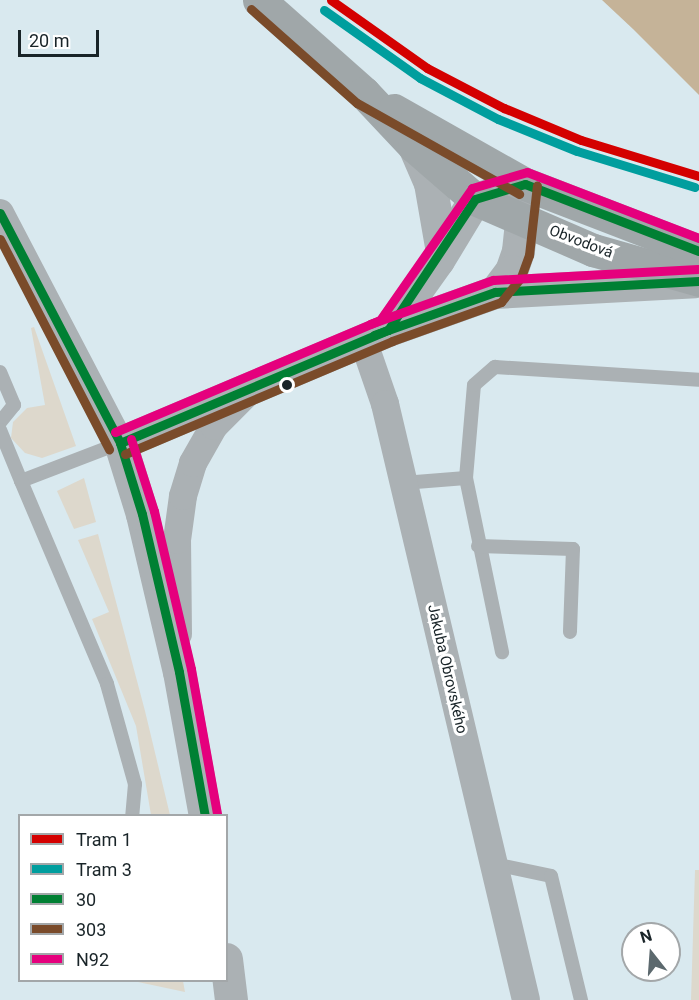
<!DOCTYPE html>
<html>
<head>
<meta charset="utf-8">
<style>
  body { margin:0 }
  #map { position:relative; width:699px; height:1000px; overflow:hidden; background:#d9e9ef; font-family:Roboto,sans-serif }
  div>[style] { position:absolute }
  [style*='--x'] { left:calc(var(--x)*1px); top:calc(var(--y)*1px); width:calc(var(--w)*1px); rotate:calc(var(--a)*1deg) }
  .green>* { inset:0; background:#ddd8cc }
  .water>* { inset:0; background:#c5b398 }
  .service>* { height:14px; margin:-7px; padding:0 7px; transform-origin:7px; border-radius:7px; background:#abb1b4 }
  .minor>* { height:28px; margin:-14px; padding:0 14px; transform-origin:14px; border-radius:14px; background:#abb1b4 }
  .tertiary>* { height:33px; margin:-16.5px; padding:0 16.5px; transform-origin:16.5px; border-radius:16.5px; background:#abb1b4 }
  .secondary>* { height:33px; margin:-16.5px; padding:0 16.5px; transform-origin:16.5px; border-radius:16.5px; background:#a0a7a9 }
  .bus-1>* { height:9px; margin:-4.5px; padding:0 4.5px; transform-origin:4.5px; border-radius:4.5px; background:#008033 }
  .bus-2>* { height:9px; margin:-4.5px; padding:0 4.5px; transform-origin:4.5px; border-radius:4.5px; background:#7a4b2a }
  .bus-3>* { height:9px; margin:-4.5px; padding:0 4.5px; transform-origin:4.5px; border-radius:4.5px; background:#e5007d }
  .tram-1>* { height:9px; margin:-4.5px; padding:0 4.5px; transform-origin:4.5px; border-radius:4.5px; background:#d40000 }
  .tram-2>* { height:9px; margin:-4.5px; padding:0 4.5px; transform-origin:4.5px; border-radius:4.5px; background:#009e9e }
  .dots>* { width:16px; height:16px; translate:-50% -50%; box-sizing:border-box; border:3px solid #fff; border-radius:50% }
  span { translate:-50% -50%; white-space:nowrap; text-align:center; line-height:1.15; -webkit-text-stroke:6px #fff; paint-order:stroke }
  .street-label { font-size:15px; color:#192428 }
  .legend { position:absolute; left:18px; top:814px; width:210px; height:168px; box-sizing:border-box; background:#fff; border:2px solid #a3a7a9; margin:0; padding:8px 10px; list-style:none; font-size:18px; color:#192428 }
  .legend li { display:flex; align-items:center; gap:12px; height:30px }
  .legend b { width:30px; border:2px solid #a3a7a9 }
  .north { position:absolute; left:621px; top:922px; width:60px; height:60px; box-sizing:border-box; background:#fff; border:2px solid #a3a7a9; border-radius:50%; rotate:343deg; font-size:16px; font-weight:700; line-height:24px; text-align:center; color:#192428 }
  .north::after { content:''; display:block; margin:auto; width:21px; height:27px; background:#5c696e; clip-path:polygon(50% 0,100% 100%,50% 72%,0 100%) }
  .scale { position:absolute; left:18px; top:30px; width:81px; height:27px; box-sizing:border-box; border:3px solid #192428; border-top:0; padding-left:8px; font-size:18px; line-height:21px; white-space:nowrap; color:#192428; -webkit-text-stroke:4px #fff; paint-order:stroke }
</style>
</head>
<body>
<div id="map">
  <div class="green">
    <i style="clip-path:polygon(34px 327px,76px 446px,42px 458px,25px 453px,11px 438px,13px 422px,27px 408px,45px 405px,31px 328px)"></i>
    <i style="clip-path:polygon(84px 478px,96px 522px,74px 529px,57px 491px)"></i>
    <i style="clip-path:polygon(98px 534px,145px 711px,170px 815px,151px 815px,136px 726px,92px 619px,109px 612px,78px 540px)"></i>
    <i style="clip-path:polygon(695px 870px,699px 870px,699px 1000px,691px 1000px)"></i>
    <i style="clip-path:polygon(139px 980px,183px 981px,185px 992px,138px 982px)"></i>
  </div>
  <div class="water">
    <i style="clip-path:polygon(602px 0,699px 0,699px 95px,633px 29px)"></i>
  </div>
  <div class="service">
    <i style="--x:0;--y:372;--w:36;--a:67"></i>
    <i style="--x:14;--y:405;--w:22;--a:129"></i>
    <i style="--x:0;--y:430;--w:55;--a:67.6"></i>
    <i style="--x:120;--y:443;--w:106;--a:159"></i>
    <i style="--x:21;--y:481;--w:220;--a:67"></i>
    <i style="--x:107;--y:684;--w:104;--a:74.4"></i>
    <i style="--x:135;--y:784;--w:32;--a:95"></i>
    <i style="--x:466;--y:478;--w:178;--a:78.3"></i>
    <i style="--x:403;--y:483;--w:63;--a:-4.5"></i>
    <i style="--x:466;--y:478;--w:93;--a:-85.1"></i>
    <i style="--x:474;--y:385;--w:28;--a:-41"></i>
    <i style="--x:495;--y:367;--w:204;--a:3.6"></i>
    <i style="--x:478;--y:546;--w:95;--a:1.8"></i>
    <i style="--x:573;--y:549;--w:83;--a:92.1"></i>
    <i style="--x:494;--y:864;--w:58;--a:11.9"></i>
    <i style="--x:551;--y:876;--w:128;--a:76.4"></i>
  </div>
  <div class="minor">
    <i style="--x:0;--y:213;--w:259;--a:62.4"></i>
    <i style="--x:363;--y:340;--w:68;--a:71"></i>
    <i style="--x:385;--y:404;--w:612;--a:76.69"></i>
    <i style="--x:178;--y:634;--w:94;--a:-90.6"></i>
    <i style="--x:177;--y:540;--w:44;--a:-82.2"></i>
    <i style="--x:183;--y:496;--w:34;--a:-73"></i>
    <i style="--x:193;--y:463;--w:43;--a:-60.4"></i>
    <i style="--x:214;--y:426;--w:49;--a:-45"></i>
  </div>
  <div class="tertiary">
    <i style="--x:414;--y:146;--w:40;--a:66.6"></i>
    <i style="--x:430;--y:183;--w:70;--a:80.1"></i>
    <i style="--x:388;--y:330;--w:86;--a:-54.5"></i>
    <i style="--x:438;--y:260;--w:71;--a:-58.8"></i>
    <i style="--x:475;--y:199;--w:52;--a:-16.7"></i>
    <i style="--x:525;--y:184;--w:67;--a:96"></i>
    <i style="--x:518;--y:251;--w:21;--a:109"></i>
    <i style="--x:511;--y:271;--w:26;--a:127"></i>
    <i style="--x:205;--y:816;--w:146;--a:-100.2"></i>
    <i style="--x:179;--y:672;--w:162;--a:-103.2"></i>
    <i style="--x:142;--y:514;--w:74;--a:-107.2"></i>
    <i style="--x:120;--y:443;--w:291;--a:-22.9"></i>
    <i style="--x:388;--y:330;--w:114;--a:-19.6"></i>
    <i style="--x:495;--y:292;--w:200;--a:-3.1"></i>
    <i style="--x:226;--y:959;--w:41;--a:83"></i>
  </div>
  <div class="secondary">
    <i style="--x:259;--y:0;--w:140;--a:41.5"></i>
    <i style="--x:364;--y:93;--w:73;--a:46.7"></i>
    <i style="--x:414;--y:146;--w:81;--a:41"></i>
    <i style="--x:475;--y:199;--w:129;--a:23.4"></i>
    <i style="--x:593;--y:250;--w:110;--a:15.8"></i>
    <i style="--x:394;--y:110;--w:150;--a:29.5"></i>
    <i style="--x:525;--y:184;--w:186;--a:21.1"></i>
  </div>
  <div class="bus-1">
    <i style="--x:525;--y:184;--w:186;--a:21.1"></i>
    <i style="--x:0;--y:213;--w:259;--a:62.4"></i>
    <i style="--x:120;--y:443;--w:74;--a:72.8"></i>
    <i style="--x:142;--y:514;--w:162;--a:76.8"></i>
    <i style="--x:179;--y:672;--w:146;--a:79.8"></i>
    <i style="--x:374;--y:335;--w:15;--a:-20"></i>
    <i style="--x:388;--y:330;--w:157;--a:-56.4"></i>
    <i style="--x:475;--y:199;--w:52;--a:-16.7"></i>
    <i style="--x:120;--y:443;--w:291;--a:-22.9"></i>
    <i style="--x:388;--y:330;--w:114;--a:-19.6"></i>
    <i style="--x:495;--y:292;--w:204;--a:-3.1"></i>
  </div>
  <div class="bus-2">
    <i style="--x:251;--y:9;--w:142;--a:41.6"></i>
    <i style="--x:357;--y:103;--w:186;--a:29.3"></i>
    <i style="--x:0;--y:239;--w:237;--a:62.6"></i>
    <i style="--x:125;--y:454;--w:290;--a:-22.9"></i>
    <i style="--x:392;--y:341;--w:116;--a:-19.7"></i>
    <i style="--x:501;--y:302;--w:32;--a:-51"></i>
    <i style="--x:521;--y:277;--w:23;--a:-70"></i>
    <i style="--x:529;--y:255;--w:70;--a:-83.5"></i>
  </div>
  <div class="bus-3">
    <i style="--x:370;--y:324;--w:131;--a:-19.7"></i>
    <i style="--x:493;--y:280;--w:205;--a:-3.1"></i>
    <i style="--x:115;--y:432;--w:288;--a:-22.9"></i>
    <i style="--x:380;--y:320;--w:161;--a:-55.1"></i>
    <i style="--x:472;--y:188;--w:57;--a:-16.2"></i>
    <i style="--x:527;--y:172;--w:184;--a:21"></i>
    <i style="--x:131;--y:439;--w:76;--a:72.3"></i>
    <i style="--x:154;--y:511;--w:162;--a:76.8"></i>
    <i style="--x:191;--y:669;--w:147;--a:79.8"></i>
  </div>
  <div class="tram-1">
    <i style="--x:331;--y:0;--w:118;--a:35.3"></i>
    <i style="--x:427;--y:68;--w:87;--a:27.5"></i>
    <i style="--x:504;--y:108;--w:83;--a:22.6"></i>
    <i style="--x:581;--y:140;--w:123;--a:17"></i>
  </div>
  <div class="tram-2">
    <i style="--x:324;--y:10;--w:118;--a:35.3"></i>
    <i style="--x:420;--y:78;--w:88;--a:27.7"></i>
    <i style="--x:498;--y:119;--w:85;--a:22.1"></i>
    <i style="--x:577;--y:151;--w:123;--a:17"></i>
  </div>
  <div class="dots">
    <i style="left:287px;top:385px;background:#192428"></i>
  </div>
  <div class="street-label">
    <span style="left:581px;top:242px;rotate:21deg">Obvodová</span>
    <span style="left:447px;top:669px;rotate:77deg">Jakuba Obrovského</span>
  </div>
  <ul class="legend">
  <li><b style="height:8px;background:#d40000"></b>Tram 1</li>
  <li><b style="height:8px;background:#009e9e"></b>Tram 3</li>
  <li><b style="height:8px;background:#008033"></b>30</li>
  <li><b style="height:8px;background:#7a4b2a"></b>303</li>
  <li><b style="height:8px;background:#e5007d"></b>N92</li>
  </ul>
  <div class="north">N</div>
  <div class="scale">20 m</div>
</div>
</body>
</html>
